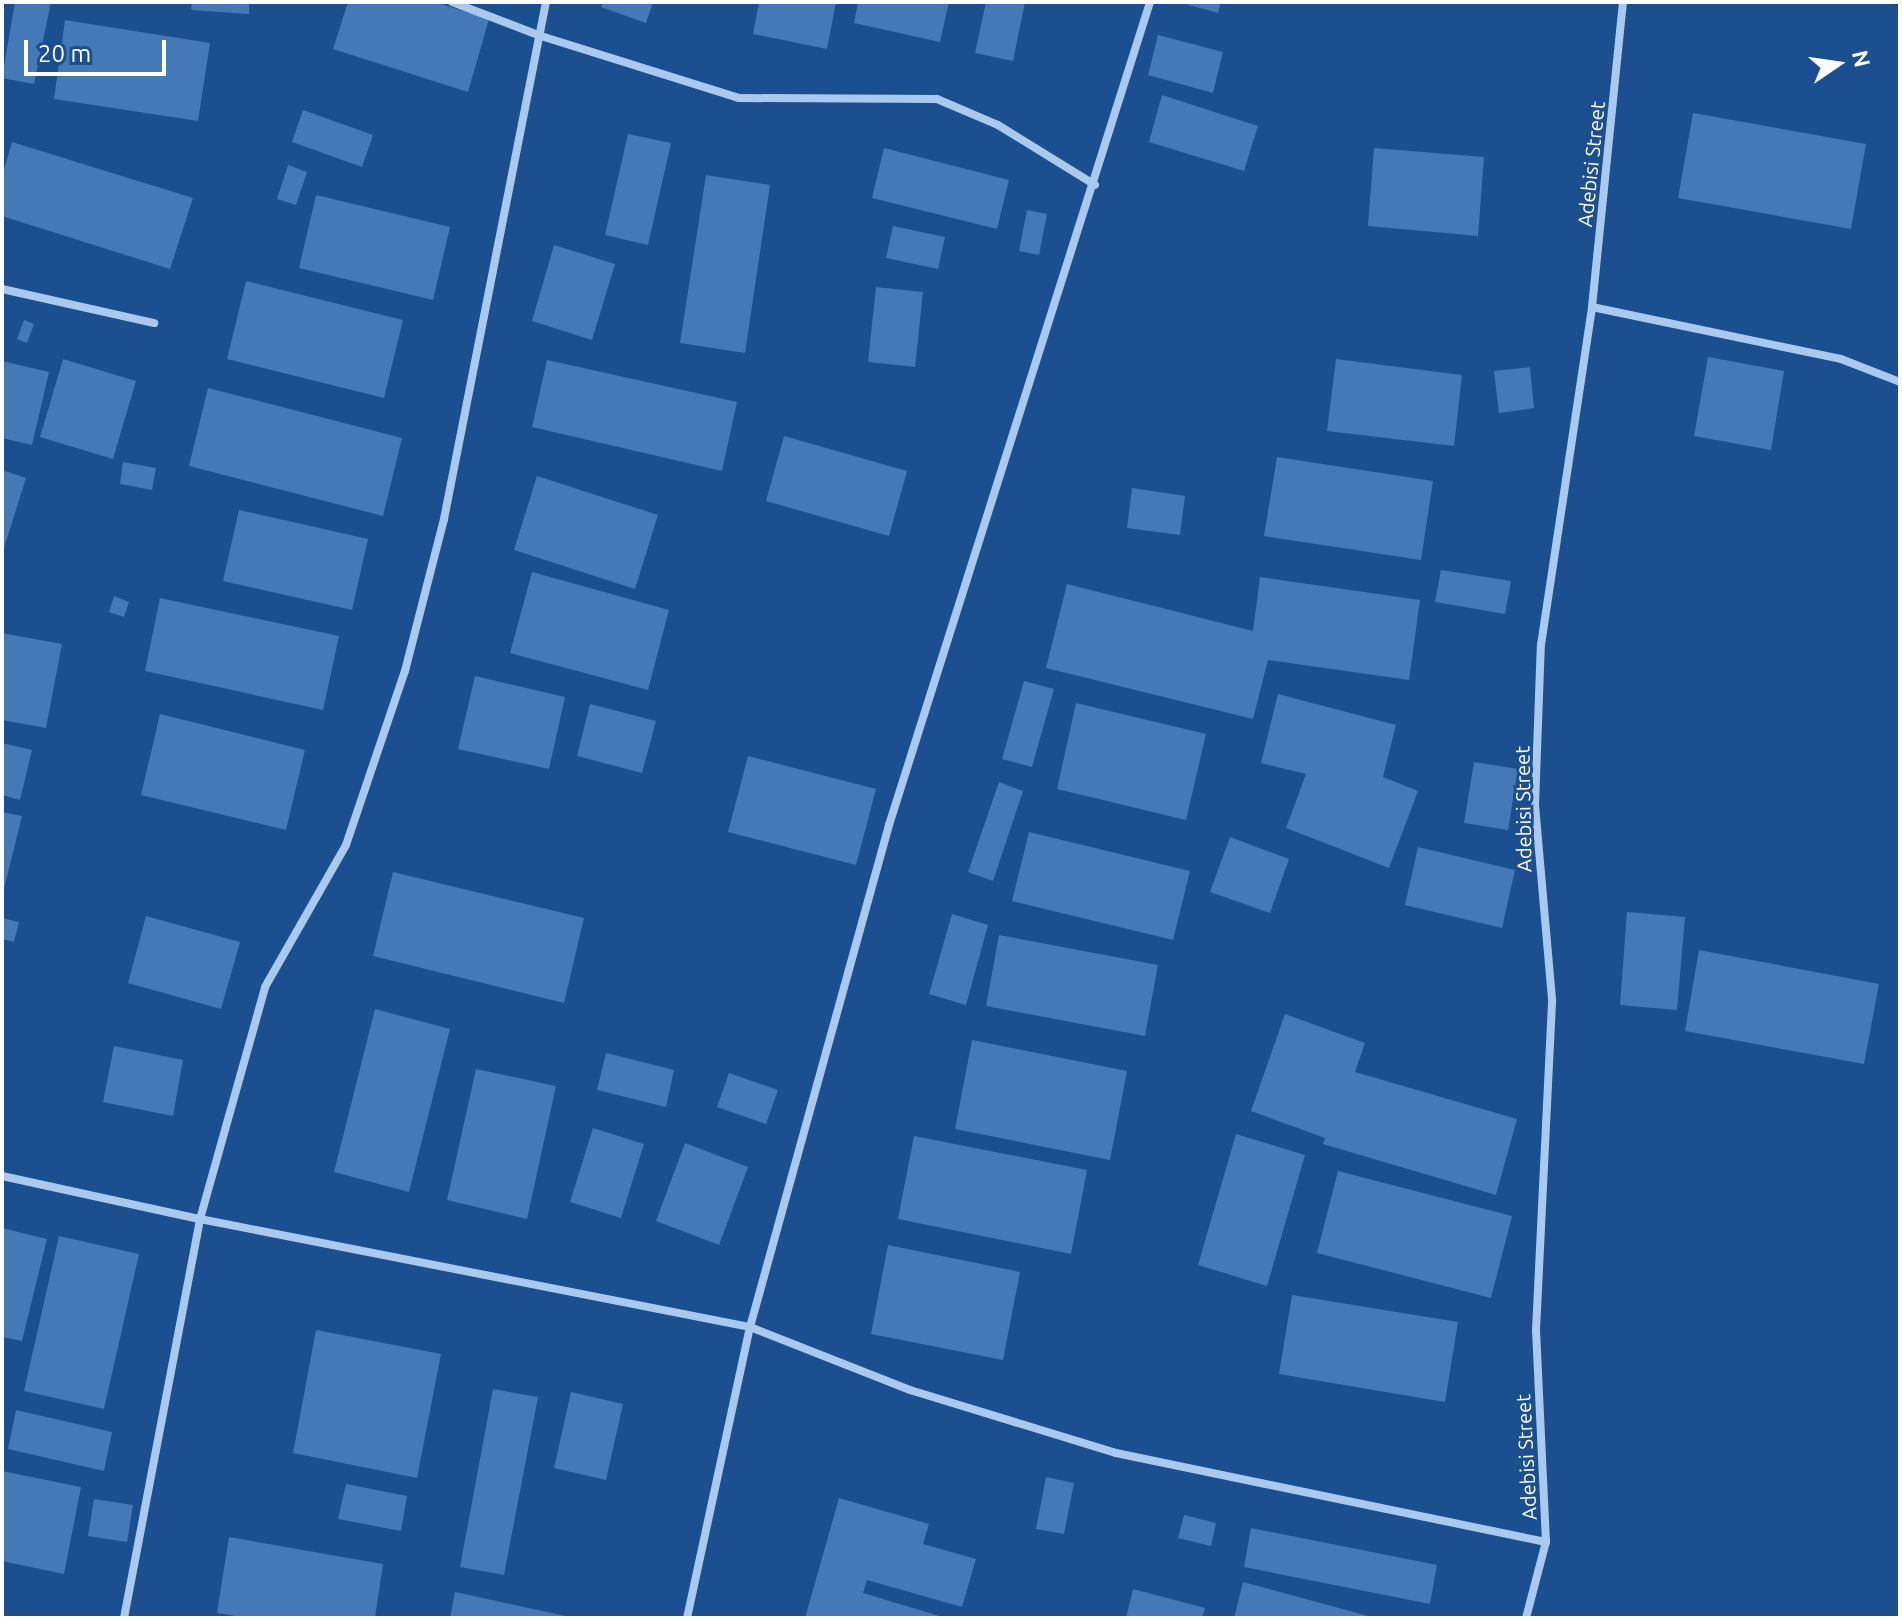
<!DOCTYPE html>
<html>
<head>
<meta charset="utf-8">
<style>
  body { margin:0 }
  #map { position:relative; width:1902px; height:1620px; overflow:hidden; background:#1b4f8f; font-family:Ubuntu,sans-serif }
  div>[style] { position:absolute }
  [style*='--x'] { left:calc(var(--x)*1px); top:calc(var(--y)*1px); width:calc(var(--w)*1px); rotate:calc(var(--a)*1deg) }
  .building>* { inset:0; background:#4478b7 }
  .street>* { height:8px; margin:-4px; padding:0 4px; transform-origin:4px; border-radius:4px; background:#a9c9ee }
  span { translate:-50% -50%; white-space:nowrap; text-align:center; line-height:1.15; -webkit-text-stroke:6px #1b4f8f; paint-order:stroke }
  .street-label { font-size:20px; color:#fff }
  .frame { position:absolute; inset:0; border:4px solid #fff; pointer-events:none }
  .north { position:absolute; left:1798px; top:24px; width:80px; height:80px; -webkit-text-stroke:6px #1b4f8f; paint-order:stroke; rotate:77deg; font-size:22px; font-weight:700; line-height:32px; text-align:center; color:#fff }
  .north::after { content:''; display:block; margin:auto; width:28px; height:36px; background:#fff; clip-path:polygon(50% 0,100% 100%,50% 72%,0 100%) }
  .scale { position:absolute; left:24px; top:40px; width:142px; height:36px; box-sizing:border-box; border:4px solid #fff; border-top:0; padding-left:10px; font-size:24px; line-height:28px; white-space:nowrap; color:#fff; -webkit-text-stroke:6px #1b4f8f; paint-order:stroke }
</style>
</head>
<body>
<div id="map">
  <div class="building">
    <i style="clip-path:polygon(15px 2px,51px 2px,34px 84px,2px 78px)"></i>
    <i style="clip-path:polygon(192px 2px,249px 2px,249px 14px,191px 10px)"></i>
    <i style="clip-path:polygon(348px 2px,435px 2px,489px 19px,468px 92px,333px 49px)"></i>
    <i style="clip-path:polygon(603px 2px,653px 2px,646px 23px,601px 7px)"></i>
    <i style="clip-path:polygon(759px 2px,836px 2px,827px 49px,753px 34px)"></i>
    <i style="clip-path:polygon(858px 2px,949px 2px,940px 42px,854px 23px)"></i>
    <i style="clip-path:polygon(986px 2px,1025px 2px,1013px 61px,975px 53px)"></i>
    <i style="clip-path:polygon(1178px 2px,1221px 2px,1218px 13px)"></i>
    <i style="clip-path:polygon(65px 20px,210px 43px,198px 121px,54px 99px)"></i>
    <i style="clip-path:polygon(1158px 35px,1223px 52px,1213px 93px,1148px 75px)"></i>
    <i style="clip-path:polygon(1162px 95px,1258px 126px,1244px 171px,1149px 142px)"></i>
    <i style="clip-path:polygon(303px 110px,373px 135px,362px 167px,292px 142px)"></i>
    <i style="clip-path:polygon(1693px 113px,1866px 144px,1851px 229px,1678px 198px)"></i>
    <i style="clip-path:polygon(628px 134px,671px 143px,648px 245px,605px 235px)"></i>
    <i style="clip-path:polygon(12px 142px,193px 198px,170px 269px,2px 216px,2px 177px)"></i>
    <i style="clip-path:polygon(884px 148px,1009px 180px,997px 229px,872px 198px)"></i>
    <i style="clip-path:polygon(1374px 148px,1484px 157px,1478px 236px,1368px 226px)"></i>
    <i style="clip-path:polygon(288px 165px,307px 172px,296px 205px,277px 199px)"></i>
    <i style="clip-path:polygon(706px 175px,770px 185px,745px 353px,680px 343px)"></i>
    <i style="clip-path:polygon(316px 195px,450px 227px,433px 300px,299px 268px)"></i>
    <i style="clip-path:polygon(1027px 210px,1047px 214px,1039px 255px,1019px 251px)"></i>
    <i style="clip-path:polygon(893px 226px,945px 237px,938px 269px,886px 258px)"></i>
    <i style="clip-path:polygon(554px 245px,615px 264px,592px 340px,532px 321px)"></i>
    <i style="clip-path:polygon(246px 281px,403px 320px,384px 398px,227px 359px)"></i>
    <i style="clip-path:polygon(876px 287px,923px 292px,915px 367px,868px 362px)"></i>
    <i style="clip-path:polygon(24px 320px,34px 324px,27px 343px,17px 339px)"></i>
    <i style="clip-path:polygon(1708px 357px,1784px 371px,1771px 450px,1694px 436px)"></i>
    <i style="clip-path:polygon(63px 359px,136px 381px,113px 459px,40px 437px)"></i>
    <i style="clip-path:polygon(1336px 359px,1462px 375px,1454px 446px,1327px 431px)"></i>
    <i style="clip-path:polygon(547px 360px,737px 402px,722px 471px,532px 427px)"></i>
    <i style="clip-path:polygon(2px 361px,49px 372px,32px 445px,2px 438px)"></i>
    <i style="clip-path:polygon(1530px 367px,1534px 408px,1499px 413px,1494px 371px)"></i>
    <i style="clip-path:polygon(208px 388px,402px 438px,383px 516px,189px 466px)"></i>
    <i style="clip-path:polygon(784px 436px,907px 471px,889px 536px,766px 501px)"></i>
    <i style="clip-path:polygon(1277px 457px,1433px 481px,1421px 560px,1264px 536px)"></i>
    <i style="clip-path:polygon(123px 462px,156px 468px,152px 490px,120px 484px)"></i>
    <i style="clip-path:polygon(2px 470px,26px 478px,3px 551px,2px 551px)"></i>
    <i style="clip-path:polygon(537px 476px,658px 515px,635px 589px,514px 550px)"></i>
    <i style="clip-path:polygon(1132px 488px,1185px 496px,1180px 535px,1127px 528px)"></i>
    <i style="clip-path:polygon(239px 510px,368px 539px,352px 610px,223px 581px)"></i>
    <i style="clip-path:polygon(1441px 570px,1511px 581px,1505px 614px,1435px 602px)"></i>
    <i style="clip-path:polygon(532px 572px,669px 610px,648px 690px,510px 653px)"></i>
    <i style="clip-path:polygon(1260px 577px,1420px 600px,1409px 680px,1268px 660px,1253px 719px,1046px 668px,1067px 584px,1253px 631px)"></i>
    <i style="clip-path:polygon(114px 596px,129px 602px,124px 617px,109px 612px)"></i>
    <i style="clip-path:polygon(160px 598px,339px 636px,323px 710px,145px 671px)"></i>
    <i style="clip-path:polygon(2px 633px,62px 644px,46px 728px,2px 720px)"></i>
    <i style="clip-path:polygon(475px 676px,565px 697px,549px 769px,458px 749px)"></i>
    <i style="clip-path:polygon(1024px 681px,1054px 689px,1032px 767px,1002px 759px)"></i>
    <i style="clip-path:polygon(1278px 694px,1396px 725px,1383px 777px,1418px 791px,1389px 868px,1286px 828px,1306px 774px,1261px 763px)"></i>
    <i style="clip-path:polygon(1076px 703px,1206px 734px,1186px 820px,1057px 789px)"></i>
    <i style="clip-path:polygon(590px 704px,656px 721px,642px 773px,577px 756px)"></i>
    <i style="clip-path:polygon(160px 714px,305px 750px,286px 830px,141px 795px)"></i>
    <i style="clip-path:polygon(2px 743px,32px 750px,20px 800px,2px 795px)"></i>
    <i style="clip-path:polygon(748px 756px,876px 789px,856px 865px,728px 832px)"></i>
    <i style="clip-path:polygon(1474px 762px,1518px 769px,1508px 830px,1464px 823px)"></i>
    <i style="clip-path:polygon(999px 782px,1023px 791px,993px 881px,968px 872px)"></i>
    <i style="clip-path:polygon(2px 812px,22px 816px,3px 893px,2px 893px)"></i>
    <i style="clip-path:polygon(1029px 832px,1190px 871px,1173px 940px,1012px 901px)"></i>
    <i style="clip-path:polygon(1230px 837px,1289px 859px,1270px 913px,1210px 892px)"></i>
    <i style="clip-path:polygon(1418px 847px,1515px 870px,1502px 928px,1405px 905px)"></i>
    <i style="clip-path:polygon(393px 872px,584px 918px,564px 1003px,373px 956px)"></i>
    <i style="clip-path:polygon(1627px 912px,1685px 917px,1677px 1010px,1620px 1005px)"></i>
    <i style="clip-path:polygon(952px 914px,988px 925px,966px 1005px,929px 994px)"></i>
    <i style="clip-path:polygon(146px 916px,240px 942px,221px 1009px,128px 983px)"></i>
    <i style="clip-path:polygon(2px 918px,19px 922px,14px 942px,2px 939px)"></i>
    <i style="clip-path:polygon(999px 935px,1158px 965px,1145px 1036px,986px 1006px)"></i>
    <i style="clip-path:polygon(1699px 950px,1879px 984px,1864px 1064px,1685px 1031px)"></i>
    <i style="clip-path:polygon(375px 1009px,450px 1029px,409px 1192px,334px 1172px)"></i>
    <i style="clip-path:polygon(1285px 1014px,1365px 1043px,1355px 1072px,1517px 1119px,1496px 1195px,1323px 1144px,1325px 1138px,1251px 1111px)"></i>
    <i style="clip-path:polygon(972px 1040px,1127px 1071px,1110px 1160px,955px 1129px)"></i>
    <i style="clip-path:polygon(114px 1046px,183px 1060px,173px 1116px,103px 1102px)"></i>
    <i style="clip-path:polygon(606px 1053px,674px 1070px,666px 1107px,597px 1090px)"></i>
    <i style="clip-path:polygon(476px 1069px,556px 1086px,527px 1219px,447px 1200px)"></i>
    <i style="clip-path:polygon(729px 1073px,778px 1090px,766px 1124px,717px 1107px)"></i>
    <i style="clip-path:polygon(593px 1128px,644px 1144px,621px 1218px,570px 1202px)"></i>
    <i style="clip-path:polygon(1236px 1134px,1305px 1155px,1267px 1286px,1198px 1265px)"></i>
    <i style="clip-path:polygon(914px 1136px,1087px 1170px,1071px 1254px,898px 1219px)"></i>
    <i style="clip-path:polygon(685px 1143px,748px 1167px,719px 1245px,656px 1221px)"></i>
    <i style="clip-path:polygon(1338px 1171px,1512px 1216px,1491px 1298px,1317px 1253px)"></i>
    <i style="clip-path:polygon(2px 1228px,47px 1239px,22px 1341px,2px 1337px)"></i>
    <i style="clip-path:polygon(59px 1236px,139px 1254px,104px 1409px,24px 1391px)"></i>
    <i style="clip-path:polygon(888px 1245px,1020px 1272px,1003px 1360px,871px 1334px)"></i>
    <i style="clip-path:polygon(1292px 1295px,1458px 1322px,1445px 1402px,1279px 1374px)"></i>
    <i style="clip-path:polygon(316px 1330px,441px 1354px,417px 1478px,293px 1453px)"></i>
    <i style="clip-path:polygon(493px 1389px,538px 1397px,504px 1575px,460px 1567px)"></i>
    <i style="clip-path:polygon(571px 1392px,623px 1404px,606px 1480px,554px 1468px)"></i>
    <i style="clip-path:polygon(16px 1410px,112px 1432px,104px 1471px,8px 1449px)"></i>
    <i style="clip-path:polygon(2px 1471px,81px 1487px,64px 1574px,2px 1561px)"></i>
    <i style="clip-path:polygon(1046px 1477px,1074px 1483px,1064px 1534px,1036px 1529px)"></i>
    <i style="clip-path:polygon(346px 1484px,407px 1496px,401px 1531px,338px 1519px)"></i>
    <i style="clip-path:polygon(839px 1498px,929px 1524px,923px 1544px,976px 1559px,962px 1607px,867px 1580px,863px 1593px,946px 1618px,805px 1618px)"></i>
    <i style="clip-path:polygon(94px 1499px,133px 1505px,127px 1542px,88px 1536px)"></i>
    <i style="clip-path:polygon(1184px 1515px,1216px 1523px,1211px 1546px,1178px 1538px)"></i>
    <i style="clip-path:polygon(1251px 1528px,1437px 1565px,1430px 1604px,1244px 1567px)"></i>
    <i style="clip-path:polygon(229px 1537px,383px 1564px,375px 1618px,248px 1618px,217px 1613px)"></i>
    <i style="clip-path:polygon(1243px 1582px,1372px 1617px,1372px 1618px,1234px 1618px)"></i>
    <i style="clip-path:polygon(1133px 1589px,1205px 1608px,1202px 1618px,1126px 1618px)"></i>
    <i style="clip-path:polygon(455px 1592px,570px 1617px,570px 1618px,450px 1618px)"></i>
  </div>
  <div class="street">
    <i style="--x:452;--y:2;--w:95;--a:20.9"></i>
    <i style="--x:541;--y:36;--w:207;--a:17.4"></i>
    <i style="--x:739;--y:98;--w:198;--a:0.3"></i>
    <i style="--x:937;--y:99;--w:66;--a:23.1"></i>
    <i style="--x:998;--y:125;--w:114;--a:31.7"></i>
    <i style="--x:2;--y:289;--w:156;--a:12.6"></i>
    <i style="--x:1592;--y:307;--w:254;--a:11.8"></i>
    <i style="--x:1841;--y:359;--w:63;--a:21.3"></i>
    <i style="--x:2;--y:1176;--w:203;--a:12.3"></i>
    <i style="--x:200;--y:1219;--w:561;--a:11.11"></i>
    <i style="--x:750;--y:1327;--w:172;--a:21.5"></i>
    <i style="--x:910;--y:1390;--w:215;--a:17"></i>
    <i style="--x:1116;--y:1453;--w:439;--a:11.7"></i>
    <i style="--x:124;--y:1618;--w:406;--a:-79.2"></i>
    <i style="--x:200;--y:1219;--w:241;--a:-74.3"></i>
    <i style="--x:265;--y:987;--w:163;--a:-60.3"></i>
    <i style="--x:346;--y:845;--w:184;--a:-71.3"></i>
    <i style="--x:405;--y:671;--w:157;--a:-75.6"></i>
    <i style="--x:444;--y:519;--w:527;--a:-78.84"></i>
    <i style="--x:687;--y:1618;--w:298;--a:-77.8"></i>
    <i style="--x:750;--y:1327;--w:521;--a:-74.52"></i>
    <i style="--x:889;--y:825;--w:863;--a:-72.4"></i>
    <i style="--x:1526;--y:1618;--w:79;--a:-75.3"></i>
    <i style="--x:1546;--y:1542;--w:212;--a:-92.7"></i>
    <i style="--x:1536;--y:1330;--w:331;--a:-87.2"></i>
    <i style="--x:1552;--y:999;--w:195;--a:-95"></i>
    <i style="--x:1535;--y:805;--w:160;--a:-87.9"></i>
    <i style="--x:1541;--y:645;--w:342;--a:-81.4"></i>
    <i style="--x:1592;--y:307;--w:307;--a:-84.2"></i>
  </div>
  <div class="street-label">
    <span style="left:1591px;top:164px;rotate:-84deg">Adebisi Street</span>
    <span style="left:1523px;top:809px;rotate:-91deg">Adebisi Street</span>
    <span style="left:1526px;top:1457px;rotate:-93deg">Adebisi Street</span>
  </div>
  <div class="frame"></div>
  <div class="north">N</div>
  <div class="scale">20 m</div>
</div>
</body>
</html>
